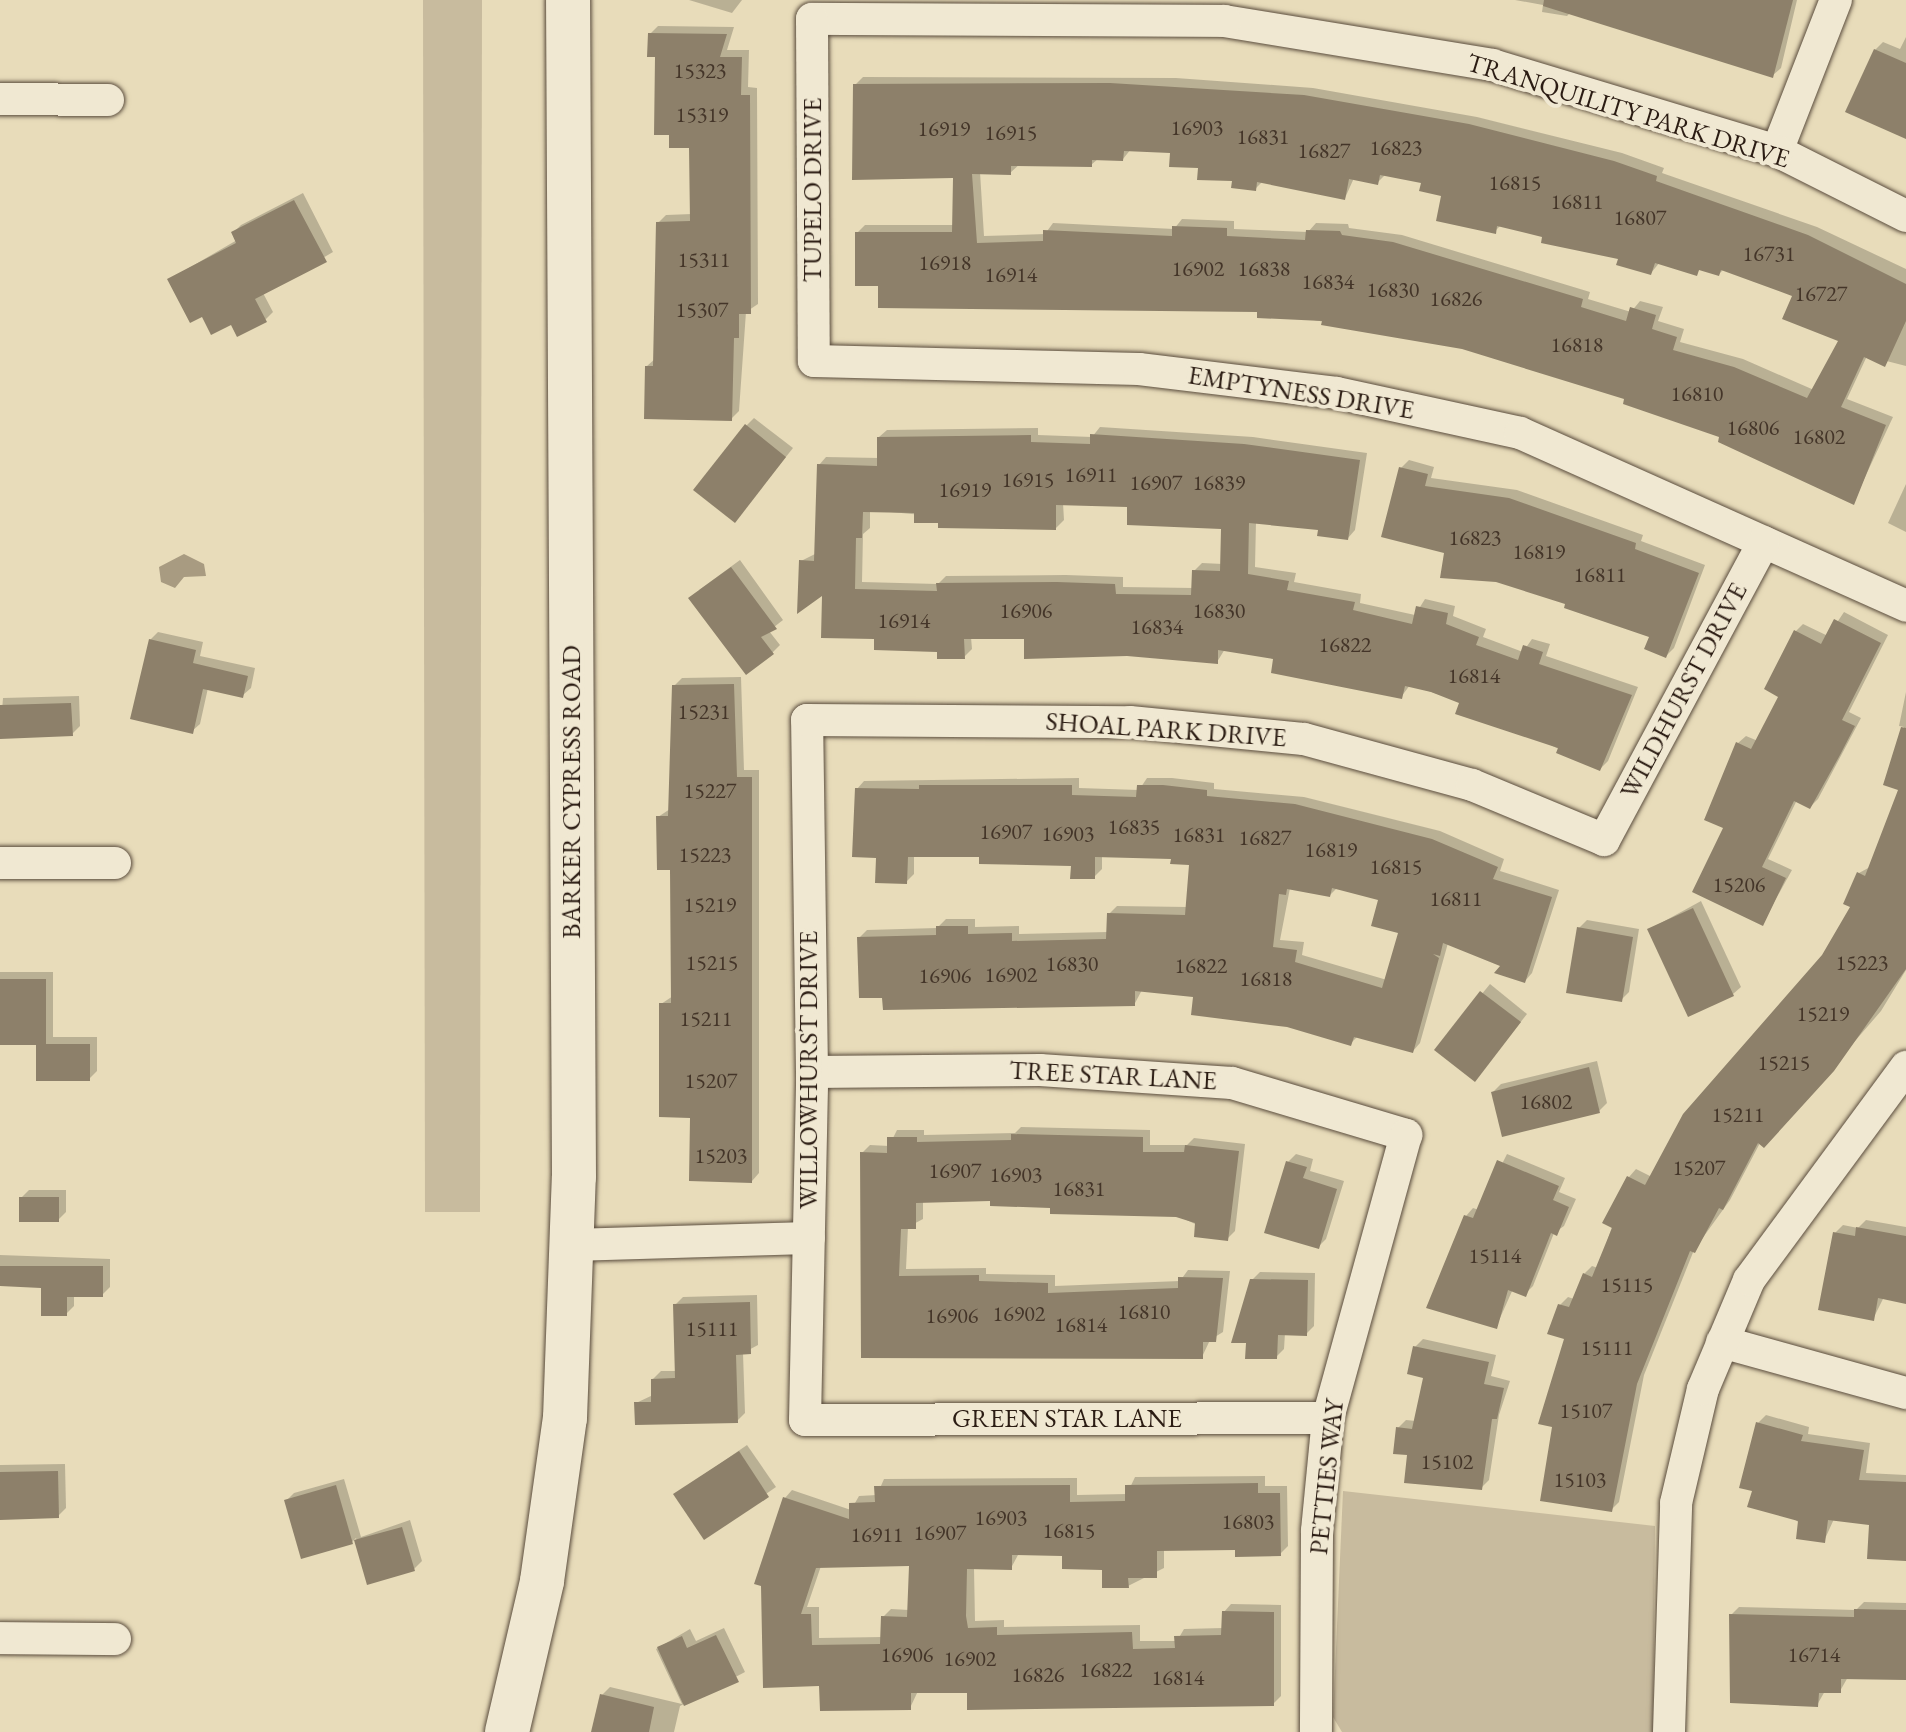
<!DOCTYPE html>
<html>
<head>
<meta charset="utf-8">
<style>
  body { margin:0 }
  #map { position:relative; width:1906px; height:1732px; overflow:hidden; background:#e8dcba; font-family:"EB Garamond",serif }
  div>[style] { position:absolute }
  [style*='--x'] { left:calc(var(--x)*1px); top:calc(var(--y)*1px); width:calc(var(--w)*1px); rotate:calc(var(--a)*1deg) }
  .green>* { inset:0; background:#c8bb9e }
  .water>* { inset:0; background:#a89b81 }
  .shadow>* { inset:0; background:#0003 }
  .building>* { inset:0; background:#8d806a }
  .roads { filter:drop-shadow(0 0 2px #5a4c3d) drop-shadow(0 0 2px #5a4c3d) }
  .street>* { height:32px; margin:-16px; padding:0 16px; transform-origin:16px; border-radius:16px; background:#f0e8d2 }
  .secondary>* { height:44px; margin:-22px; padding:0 22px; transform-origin:22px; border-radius:22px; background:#f0e8d2 }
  span { translate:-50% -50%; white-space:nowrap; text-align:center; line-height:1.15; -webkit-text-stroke:8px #f0e8d2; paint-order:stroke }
  .number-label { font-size:22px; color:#443529 }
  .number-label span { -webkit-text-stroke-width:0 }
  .street-label { font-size:26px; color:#2b1c13 }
</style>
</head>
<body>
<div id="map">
  <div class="green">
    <i style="clip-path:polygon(423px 0,482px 0,480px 1212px,425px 1212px)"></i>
    <i style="clip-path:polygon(1343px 1491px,1655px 1526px,1653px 1732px,1342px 1732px,1333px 1717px)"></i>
  </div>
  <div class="water">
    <i style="clip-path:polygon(184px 554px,204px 564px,206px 576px,184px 577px,175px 588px,161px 582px,159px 567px)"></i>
  </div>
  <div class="shadow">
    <i style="clip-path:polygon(689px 0,742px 0,732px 13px)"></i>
    <i style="clip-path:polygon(1515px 0,1797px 0,1781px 68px,1773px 75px,1571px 12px,1567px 16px,1542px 12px,1543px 5px)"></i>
    <i style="clip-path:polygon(658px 26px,734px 27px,727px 50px,749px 50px,748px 87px,757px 88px,758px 304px,746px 312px,739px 411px,731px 419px,647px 366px,656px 358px,658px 223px,666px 215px,692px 214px,691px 146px,650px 34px)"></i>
    <i style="clip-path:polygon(1906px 37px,1906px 138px,1875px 50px,1883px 42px,1900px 49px)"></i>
    <i style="clip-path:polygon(evenodd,863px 77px,1176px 78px,1313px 88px,1477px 117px,1622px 153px,1664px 168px,1662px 173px,1817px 227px,1906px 269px,1906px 366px,1867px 356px,1847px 399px,1893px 417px,1853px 503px,1722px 436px,1627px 397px,1462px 347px,1259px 310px,880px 284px,857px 233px,865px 225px,954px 225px,955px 176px,855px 85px,863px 77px,1131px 149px,1172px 151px,1256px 188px,1263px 181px,1345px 198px,1354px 178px,1378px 182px,1386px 174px,1424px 182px,1495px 231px,1501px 225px,1545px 236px,1621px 257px,1651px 273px,1660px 262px,1696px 273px,1701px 268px,1719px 274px,1724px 269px,1794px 295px,1841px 340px,1814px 390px,1743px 359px,1680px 342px,1684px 329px,1658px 321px,1663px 307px,1640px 301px,1631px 312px,1588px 299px,1590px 292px,1402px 235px,1349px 228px,1348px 224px,1316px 223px,1308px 232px,1234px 229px,1234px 221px,1182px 219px,1174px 229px,1053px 223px,1045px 234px,984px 236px,980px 172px,1010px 173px,1020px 164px,1091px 165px,1099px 158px,1123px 159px,1131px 149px)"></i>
    <i style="clip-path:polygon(303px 193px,333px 252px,263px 293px,273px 312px,265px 320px,231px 322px,203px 314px,170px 279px,237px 240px,233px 233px,241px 225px)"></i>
    <i style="clip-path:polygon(754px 418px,793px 448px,742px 512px,746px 426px)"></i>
    <i style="clip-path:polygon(evenodd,1100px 427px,1253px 437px,1367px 453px,1355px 530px,1348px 538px,1320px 528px,1256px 522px,1255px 567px,1296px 573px,1294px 582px,1361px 594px,1360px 603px,1415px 615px,1425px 599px,1455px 606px,1453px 616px,1486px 629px,1483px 637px,1523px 652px,1532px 639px,1550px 644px,1546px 656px,1638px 687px,1608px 761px,1600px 769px,1462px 702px,1410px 685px,1401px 697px,1276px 657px,1225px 649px,1217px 662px,1026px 637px,971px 637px,972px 649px,964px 657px,876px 637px,825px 592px,801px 561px,817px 553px,819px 465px,826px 457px,879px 458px,879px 437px,887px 430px,1038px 428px,1038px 435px,1092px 437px,1100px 427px,1063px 503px,1129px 505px,1223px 527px,1223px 564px,1202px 563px,1194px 571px,1194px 588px,1123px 587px,1123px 577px,1066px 575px,946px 576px,938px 584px,862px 582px,863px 534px,870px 528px,870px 510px,1056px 528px,1064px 520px,1063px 503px)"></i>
    <i style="clip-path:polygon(1409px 460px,1434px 467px,1431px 478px,1517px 490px,1643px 535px,1641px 541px,1705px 565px,1674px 648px,1666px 656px,1651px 635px,1446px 552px,1401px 468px)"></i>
    <i style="clip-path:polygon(1906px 484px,1906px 532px,1888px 523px)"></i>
    <i style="clip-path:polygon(740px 560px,783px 620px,769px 631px,780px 645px,772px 653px,699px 590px)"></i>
    <i style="clip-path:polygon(1844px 612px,1888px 635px,1849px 712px,1861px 718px,1818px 799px,1810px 807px,1797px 800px,1768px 859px,1792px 870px,1762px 924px,1726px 828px,1738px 743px,1746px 736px,1758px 741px,1781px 696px,1795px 632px,1803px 624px,1828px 636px)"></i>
    <i style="clip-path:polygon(158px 632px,203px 642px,200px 656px,255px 668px,251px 688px,243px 695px,208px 688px,200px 724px,192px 731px,150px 640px)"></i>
    <i style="clip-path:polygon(741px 677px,744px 770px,759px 770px,759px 1173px,752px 1181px,693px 1116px,661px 1004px,673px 996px,672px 868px,658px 817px,670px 809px,674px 686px,682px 678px)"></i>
    <i style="clip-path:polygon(1906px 692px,1906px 970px,1881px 1011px,1771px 1138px,1760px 1143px,1730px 1200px,1694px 1250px,1644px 1375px,1619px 1502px,1611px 1510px,1560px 1305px,1568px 1297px,1574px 1299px,1584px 1274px,1592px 1266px,1598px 1268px,1629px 1177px,1636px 1169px,1652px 1177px,1824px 956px,1853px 906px,1859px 873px,1870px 867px,1901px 789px,1885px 784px,1904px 727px,1899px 726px)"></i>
    <i style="clip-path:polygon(79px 696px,80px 726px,72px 734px,0 737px,3px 698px)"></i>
    <i style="clip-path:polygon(evenodd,1079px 778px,1079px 788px,1139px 790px,1147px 778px,1172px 778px,1214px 783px,1214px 789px,1304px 797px,1440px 831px,1504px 859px,1500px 871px,1559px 890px,1532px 973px,1525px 981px,1503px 965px,1448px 943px,1420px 1043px,1413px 1051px,1358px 1036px,1351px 1043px,1196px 995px,1142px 990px,1134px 1005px,884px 996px,859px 938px,867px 930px,937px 928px,946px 919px,975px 919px,975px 927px,1019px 926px,1019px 934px,1108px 932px,1109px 914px,1117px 906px,1188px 907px,1191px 863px,1173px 857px,1102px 855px,1102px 869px,1094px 877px,1073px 864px,981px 855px,914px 855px,914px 874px,906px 882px,878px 856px,857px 789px,864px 781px,1079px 778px,1338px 887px,1381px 898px,1400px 931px,1387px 980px,1302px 955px,1304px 942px,1280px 940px,1290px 888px,1330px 895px,1338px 887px)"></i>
    <i style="clip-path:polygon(1701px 901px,1741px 987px,1733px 994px,1650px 929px)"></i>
    <i style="clip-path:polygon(1587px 920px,1639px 929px,1629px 992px,1621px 1000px,1579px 928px)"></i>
    <i style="clip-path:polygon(0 972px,53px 972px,53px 1037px,97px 1037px,97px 1071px,89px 1079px,38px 1043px,0 1043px)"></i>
    <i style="clip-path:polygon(1490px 984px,1527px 1014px,1482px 1071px,1437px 1049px)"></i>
    <i style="clip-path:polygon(1597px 1061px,1607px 1103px,1599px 1111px,1493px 1092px,1501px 1084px)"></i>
    <i style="clip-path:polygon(1021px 1127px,1150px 1130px,1150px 1145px,1187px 1145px,1194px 1138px,1245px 1144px,1235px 1231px,1227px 1239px,1176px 1215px,992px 1199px,923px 1201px,923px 1219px,908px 1227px,906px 1269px,986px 1268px,986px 1274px,1055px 1275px,1055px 1286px,1180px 1281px,1188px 1270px,1230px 1271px,1223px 1332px,1210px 1340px,1202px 1357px,863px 1356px,862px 1153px,870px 1145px,889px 1146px,897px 1130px,924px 1130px,924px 1135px,1015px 1133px)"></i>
    <i style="clip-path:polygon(1296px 1154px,1313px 1159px,1310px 1171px,1344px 1181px,1326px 1239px,1318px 1247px,1288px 1162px)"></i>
    <i style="clip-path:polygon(1507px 1154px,1565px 1178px,1559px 1192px,1576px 1199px,1564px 1226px,1554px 1233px,1533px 1286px,1525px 1294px,1513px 1289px,1496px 1327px,1466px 1216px,1473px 1208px,1479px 1210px)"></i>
    <i style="clip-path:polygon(29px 1190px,66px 1190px,66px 1212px,58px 1220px,21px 1198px)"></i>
    <i style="clip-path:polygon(1866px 1220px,1906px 1227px,1906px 1302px,1884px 1297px,1873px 1319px,1835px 1233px,1843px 1225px,1858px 1228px)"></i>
    <i style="clip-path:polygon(0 1255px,110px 1259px,110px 1287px,102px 1295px,74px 1295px,74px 1306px,66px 1314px,43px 1286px,0 1283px)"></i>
    <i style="clip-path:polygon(1260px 1272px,1315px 1273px,1314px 1326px,1306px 1334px,1285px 1333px,1284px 1349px,1276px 1357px,1252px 1280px)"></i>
    <i style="clip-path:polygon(757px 1295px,758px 1345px,743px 1353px,745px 1413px,737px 1421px,636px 1403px,653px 1395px,653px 1379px,661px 1371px,677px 1371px,675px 1305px,683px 1297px)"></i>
    <i style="clip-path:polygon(1423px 1339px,1496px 1355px,1491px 1376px,1510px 1381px,1499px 1415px,1489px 1480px,1481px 1488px,1409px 1453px,1398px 1428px,1406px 1420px,1416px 1421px,1426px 1376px,1415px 1347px)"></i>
    <i style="clip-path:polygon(1766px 1415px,1809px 1427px,1808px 1434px,1870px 1443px,1866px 1473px,1906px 1475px,1906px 1559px,1871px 1523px,1834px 1519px,1824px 1541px,1755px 1490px,1758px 1423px)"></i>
    <i style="clip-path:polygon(747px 1445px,776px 1487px,704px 1537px,676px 1494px)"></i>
    <i style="clip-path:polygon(65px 1464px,66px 1508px,58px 1516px,0 1518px,0 1465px)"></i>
    <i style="clip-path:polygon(evenodd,1265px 1476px,1265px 1486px,1287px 1486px,1288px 1546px,1280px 1554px,1237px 1548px,1164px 1548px,1164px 1568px,1128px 1586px,1104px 1568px,1064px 1554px,1019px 1553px,1011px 1568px,974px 1568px,975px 1621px,1004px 1620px,1004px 1627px,1140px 1625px,1140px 1641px,1177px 1641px,1184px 1629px,1223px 1628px,1224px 1612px,1231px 1604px,1281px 1605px,1281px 1696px,1273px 1704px,918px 1691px,910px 1708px,821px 1684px,765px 1686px,785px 1498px,792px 1490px,851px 1510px,859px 1496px,877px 1495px,884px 1479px,1077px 1478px,1077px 1495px,1127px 1494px,1135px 1477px,1265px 1476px,911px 1564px,909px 1610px,891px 1609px,883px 1617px,882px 1637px,819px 1638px,819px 1607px,807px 1607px,821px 1566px,911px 1564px)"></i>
    <i style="clip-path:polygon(344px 1479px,361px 1537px,410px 1520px,422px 1561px,414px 1569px,368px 1582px,356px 1538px,352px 1542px,286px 1501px,294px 1493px)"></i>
    <i style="clip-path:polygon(1864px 1602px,1906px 1603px,1906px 1678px,1848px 1677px,1840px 1691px,1825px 1691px,1817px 1705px,1731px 1615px,1739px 1607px,1856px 1610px)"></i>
    <i style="clip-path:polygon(724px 1628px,745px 1672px,680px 1706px,674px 1732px,593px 1732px,602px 1695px,610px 1687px,682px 1704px,656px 1649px,690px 1629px,696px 1641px)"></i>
  </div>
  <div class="building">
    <i style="clip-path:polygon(1544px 0,1793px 0,1773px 78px,1543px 6px)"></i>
    <i style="clip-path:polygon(648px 33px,727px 34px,720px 57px,742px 57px,741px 95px,750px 95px,751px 314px,739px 314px,739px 338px,734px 338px,732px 421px,644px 419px,645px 366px,653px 366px,656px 222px,690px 221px,689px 148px,669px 148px,669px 135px,654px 135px,655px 57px,647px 57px)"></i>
    <i style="clip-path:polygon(1874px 49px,1906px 63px,1906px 139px,1845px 112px)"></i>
    <i style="clip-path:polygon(evenodd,853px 84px,1110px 83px,1304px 95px,1469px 124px,1614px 161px,1657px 176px,1656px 181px,1808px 235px,1906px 284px,1906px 321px,1885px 367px,1864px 357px,1841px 407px,1886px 425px,1854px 505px,1718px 442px,1719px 437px,1623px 404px,1624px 399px,1462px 349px,1321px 325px,1322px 321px,1257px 318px,1257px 312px,878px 308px,878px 286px,855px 286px,855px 232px,952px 232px,953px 178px,852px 180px,853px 84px,1124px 151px,1170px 153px,1169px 167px,1198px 168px,1197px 180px,1232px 181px,1231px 188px,1256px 191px,1257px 182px,1345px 200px,1349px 179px,1378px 185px,1380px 175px,1421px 183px,1419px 191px,1441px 196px,1436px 221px,1496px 234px,1497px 226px,1542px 237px,1541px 243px,1618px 259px,1616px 265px,1651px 275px,1655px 263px,1697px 276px,1699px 270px,1719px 276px,1721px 270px,1792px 296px,1782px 319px,1838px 341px,1807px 398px,1734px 367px,1673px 350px,1677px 337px,1652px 329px,1656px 315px,1630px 307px,1626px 321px,1581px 307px,1583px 299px,1393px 242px,1342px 235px,1340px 231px,1306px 230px,1305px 240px,1227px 236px,1227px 228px,1172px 226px,1172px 236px,1043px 230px,1043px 241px,977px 243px,972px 174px,1011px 175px,1011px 166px,1092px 167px,1092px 160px,1123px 161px,1124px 151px)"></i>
    <i style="clip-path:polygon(294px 200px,327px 262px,255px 299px,267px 322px,237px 337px,231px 325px,211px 335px,202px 317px,190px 323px,167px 279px,236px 243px,231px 232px)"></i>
    <i style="clip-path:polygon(745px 424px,786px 457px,735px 523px,693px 490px)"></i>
    <i style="clip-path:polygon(evenodd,1090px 434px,1244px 444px,1360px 460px,1348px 540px,1317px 536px,1318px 530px,1249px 523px,1248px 574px,1289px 581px,1287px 590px,1355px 602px,1353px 610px,1412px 624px,1416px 606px,1448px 613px,1446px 624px,1479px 637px,1476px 645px,1518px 660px,1523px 645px,1543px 652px,1539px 664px,1632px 695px,1600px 771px,1556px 753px,1558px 748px,1455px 714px,1459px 703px,1431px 692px,1405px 686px,1402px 699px,1271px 673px,1273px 659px,1218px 650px,1218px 664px,1127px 656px,1024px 659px,1024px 639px,964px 639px,965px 659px,937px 659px,937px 652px,874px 650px,874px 639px,821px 638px,822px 596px,797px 614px,799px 560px,814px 561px,817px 464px,877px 466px,877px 437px,1031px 435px,1031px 442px,1090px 444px,1090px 434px,1056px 505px,1127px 507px,1127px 525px,1221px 529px,1220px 571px,1192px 570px,1191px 595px,1116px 594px,1115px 584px,1057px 582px,936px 583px,937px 591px,855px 589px,856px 538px,862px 538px,863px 512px,914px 513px,914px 523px,938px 523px,938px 528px,1056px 530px,1056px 505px)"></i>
    <i style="clip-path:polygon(1399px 467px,1428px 474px,1425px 486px,1509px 498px,1636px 543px,1635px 549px,1699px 573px,1666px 658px,1644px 649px,1649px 637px,1564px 608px,1565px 604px,1496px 582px,1440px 578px,1444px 553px,1381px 537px)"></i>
    <i style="clip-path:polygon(731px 567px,777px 629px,761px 637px,774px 654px,746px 675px,688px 598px)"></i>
    <i style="clip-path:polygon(1834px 619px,1881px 643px,1842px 720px,1855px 726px,1840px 755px,1810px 809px,1794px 801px,1762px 867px,1786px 878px,1763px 926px,1692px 892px,1723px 828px,1704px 820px,1736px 742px,1751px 749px,1778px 697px,1764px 689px,1794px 630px,1821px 644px)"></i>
    <i style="clip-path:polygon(149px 639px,196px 650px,193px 663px,248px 676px,243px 698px,203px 689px,193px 734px,130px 719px)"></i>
    <i style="clip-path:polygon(734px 684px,737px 777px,752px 777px,752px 1183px,689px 1181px,690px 1118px,659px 1117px,659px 1003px,671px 1003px,670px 870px,657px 870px,656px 816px,668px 816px,672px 685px)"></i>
    <i style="clip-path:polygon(71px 703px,73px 736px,0 739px,0 705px)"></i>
    <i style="clip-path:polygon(1901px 727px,1906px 728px,1906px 969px,1834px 1071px,1764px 1148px,1758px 1143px,1723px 1210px,1719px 1208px,1695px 1253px,1690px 1251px,1637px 1384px,1612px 1512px,1540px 1501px,1552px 1427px,1538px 1424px,1564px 1339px,1547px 1334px,1558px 1304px,1569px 1307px,1583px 1273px,1592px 1277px,1612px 1228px,1602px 1223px,1627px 1176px,1645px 1185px,1683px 1114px,1822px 955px,1850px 907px,1843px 904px,1857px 872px,1865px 876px,1898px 790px,1883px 785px)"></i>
    <i style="clip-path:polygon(evenodd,919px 785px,1072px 785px,1072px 795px,1136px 797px,1137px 785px,1163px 785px,1207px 790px,1207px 796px,1295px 804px,1432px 839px,1498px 867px,1493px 879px,1552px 897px,1525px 983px,1494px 973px,1500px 966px,1443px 943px,1440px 956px,1433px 954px,1439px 958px,1413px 1053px,1354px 1037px,1351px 1046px,1287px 1027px,1191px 1015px,1193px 997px,1135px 991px,1135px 1006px,883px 1010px,882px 998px,859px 998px,857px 937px,936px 935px,936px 926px,968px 926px,968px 934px,1012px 933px,1012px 941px,1106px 939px,1107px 913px,1185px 915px,1189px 865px,1170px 864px,1171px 859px,1095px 857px,1095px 879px,1070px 879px,1071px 866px,979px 864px,979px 857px,908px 857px,907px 884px,875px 883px,876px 858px,852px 857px,855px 788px,919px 789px,919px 785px,1332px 888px,1378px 900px,1371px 926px,1398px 933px,1382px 988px,1295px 962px,1297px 950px,1273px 947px,1279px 894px,1286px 895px,1287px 889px,1330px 897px,1332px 888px)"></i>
    <i style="clip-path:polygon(1693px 908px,1734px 996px,1688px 1017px,1647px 929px)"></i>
    <i style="clip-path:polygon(1577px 927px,1633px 937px,1622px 1002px,1566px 993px)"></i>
    <i style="clip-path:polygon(0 979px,46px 979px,46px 1044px,90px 1044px,90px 1081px,36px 1081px,36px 1045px,0 1045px)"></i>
    <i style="clip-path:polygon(1480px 991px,1521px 1022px,1475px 1082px,1434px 1050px)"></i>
    <i style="clip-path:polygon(1589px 1067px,1600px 1113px,1502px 1137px,1491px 1092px)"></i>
    <i style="clip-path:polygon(1011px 1134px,1143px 1137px,1143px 1152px,1184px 1152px,1185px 1145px,1239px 1151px,1228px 1241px,1194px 1237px,1195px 1223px,1176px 1217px,1050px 1214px,1050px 1208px,990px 1206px,990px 1201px,916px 1203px,916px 1229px,901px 1229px,899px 1276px,979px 1275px,979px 1281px,1048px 1283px,1048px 1293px,1178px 1288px,1178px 1277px,1223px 1278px,1216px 1342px,1203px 1342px,1203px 1359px,861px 1358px,860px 1152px,887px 1153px,887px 1137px,917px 1137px,917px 1142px,1011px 1140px)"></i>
    <i style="clip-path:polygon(1497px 1160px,1559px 1186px,1553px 1200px,1569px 1207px,1557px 1236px,1551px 1233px,1526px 1297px,1508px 1290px,1497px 1329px,1426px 1308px,1464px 1215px,1473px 1218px)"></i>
    <i style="clip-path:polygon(1286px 1161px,1307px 1167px,1303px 1178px,1337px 1189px,1319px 1249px,1264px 1233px)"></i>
    <i style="clip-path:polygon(19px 1197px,59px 1197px,59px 1222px,19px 1222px)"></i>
    <i style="clip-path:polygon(1856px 1227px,1906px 1236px,1906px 1304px,1878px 1298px,1874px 1321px,1818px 1310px,1833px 1232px,1855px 1236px)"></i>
    <i style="clip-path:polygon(0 1266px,103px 1266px,103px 1297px,67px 1297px,67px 1316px,41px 1316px,41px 1288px,0 1286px)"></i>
    <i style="clip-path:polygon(1250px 1279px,1308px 1280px,1307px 1336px,1278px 1335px,1277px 1359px,1245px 1359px,1246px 1343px,1231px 1343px)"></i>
    <i style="clip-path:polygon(750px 1302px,751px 1354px,736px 1355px,738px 1423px,635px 1425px,634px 1402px,651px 1402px,651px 1379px,675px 1378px,673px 1304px)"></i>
    <i style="clip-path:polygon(1413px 1346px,1489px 1362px,1484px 1384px,1504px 1388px,1497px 1419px,1492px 1419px,1482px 1490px,1404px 1483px,1407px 1455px,1393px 1454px,1396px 1427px,1412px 1429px,1423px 1378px,1407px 1374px)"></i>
    <i style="clip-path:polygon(1756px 1422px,1803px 1435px,1801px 1441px,1864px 1450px,1859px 1480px,1906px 1482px,1906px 1561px,1867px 1559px,1869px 1525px,1828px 1520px,1825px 1543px,1796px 1539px,1798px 1521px,1747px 1507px,1752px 1491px,1739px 1488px)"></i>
    <i style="clip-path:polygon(739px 1451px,769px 1497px,704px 1540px,673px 1494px)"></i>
    <i style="clip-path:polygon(58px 1471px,59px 1518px,0 1520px,0 1472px)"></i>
    <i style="clip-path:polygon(evenodd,1258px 1483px,1258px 1493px,1280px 1493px,1281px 1556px,1235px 1557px,1235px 1550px,1157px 1551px,1157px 1578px,1128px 1578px,1129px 1588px,1102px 1588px,1102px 1570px,1062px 1569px,1062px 1556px,1012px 1555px,1012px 1570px,967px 1569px,966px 1616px,968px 1628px,997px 1627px,997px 1635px,1132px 1632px,1133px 1649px,1175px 1648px,1174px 1636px,1221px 1635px,1222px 1611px,1274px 1612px,1274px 1706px,967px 1710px,967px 1693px,911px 1693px,911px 1710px,820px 1711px,819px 1686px,763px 1688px,761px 1586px,754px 1584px,783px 1497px,849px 1519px,849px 1503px,875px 1502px,874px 1486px,1070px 1485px,1070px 1502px,1125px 1501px,1125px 1485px,1258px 1483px,909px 1566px,907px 1617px,881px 1616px,880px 1644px,812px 1645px,811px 1614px,801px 1614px,816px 1568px,909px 1566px)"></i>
    <i style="clip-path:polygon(336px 1485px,353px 1544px,301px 1559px,284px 1500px)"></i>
    <i style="clip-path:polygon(402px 1527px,415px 1571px,367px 1585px,354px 1540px)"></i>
    <i style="clip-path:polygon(1854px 1609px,1906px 1610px,1906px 1680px,1841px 1679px,1841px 1693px,1819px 1693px,1818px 1707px,1730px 1703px,1729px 1614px,1854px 1617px)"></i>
    <i style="clip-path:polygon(716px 1635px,739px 1682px,684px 1706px,657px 1647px,682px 1636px,687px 1648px)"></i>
    <i style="clip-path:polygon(600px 1694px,654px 1707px,649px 1732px,591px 1732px)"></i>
  </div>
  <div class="roads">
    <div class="street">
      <i style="--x:0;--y:99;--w:108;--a:0.5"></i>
      <i style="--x:1777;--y:151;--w:162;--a:-68.7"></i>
      <i style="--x:1906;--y:216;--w:144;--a:-153.3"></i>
      <i style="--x:1777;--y:151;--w:297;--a:-163.2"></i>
      <i style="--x:1493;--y:65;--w:272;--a:-170.7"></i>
      <i style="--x:1225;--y:21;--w:413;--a:-179.7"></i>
      <i style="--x:812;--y:19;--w:342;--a:89.7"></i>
      <i style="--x:814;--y:361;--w:325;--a:1.4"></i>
      <i style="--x:1139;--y:369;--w:199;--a:6.9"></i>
      <i style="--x:1337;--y:393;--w:187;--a:12.3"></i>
      <i style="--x:1520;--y:433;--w:423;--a:24.1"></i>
      <i style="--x:0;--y:863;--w:115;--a:0"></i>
      <i style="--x:812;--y:1072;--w:228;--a:-0.5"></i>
      <i style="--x:1040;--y:1070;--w:192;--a:3.9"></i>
      <i style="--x:1232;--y:1083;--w:182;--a:16.6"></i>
      <i style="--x:1406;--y:1135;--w:294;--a:105.4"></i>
      <i style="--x:1328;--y:1418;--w:114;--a:95.6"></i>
      <i style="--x:1317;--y:1531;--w:201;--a:90.3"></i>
      <i style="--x:571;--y:1245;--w:238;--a:-1.7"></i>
      <i style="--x:1722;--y:1342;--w:191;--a:15.5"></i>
      <i style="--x:1328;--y:1418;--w:523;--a:179.78"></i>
      <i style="--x:805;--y:1420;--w:348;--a:-88.8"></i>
      <i style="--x:812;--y:1072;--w:352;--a:-90.8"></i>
      <i style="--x:807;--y:720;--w:323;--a:0.4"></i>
      <i style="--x:1130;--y:722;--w:175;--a:5.6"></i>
      <i style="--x:1304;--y:739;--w:174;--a:15.3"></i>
      <i style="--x:1472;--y:785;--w:143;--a:22.6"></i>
      <i style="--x:1604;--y:840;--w:338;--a:-61.8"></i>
      <i style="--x:0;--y:1638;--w:115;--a:0.5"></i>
      <i style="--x:1669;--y:1732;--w:229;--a:-88.2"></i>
      <i style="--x:1676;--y:1503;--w:117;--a:-76.7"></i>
      <i style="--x:1703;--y:1389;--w:118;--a:-67.1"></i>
      <i style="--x:1749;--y:1280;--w:265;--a:-53.6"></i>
    </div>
    <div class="secondary">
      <i style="--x:507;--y:1732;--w:155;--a:-76.9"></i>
      <i style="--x:542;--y:1581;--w:165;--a:-82"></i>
      <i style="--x:565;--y:1418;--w:241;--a:-87.9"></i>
      <i style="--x:574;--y:1177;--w:1177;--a:-90.29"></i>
    </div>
  </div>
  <div class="number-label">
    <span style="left:700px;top:71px">15323</span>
    <span style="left:702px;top:115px">15319</span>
    <span style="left:1197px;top:128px">16903</span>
    <span style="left:944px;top:129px">16919</span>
    <span style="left:1011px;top:133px">16915</span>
    <span style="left:1263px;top:137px">16831</span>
    <span style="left:1396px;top:148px">16823</span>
    <span style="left:1324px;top:151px">16827</span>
    <span style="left:1515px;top:183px">16815</span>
    <span style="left:1577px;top:202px">16811</span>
    <span style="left:1640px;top:218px">16807</span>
    <span style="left:1769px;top:254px">16731</span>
    <span style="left:704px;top:260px">15311</span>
    <span style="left:945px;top:263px">16918</span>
    <span style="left:1198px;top:269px">16902</span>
    <span style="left:1264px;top:269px">16838</span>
    <span style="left:1011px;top:275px">16914</span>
    <span style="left:1328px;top:282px">16834</span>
    <span style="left:1393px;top:290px">16830</span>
    <span style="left:1821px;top:294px">16727</span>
    <span style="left:1456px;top:299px">16826</span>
    <span style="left:702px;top:310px">15307</span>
    <span style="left:1577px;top:345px">16818</span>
    <span style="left:1697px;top:394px">16810</span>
    <span style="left:1753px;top:428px">16806</span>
    <span style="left:1819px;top:437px">16802</span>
    <span style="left:1091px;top:475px">16911</span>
    <span style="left:1028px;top:480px">16915</span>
    <span style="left:1156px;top:483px">16907</span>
    <span style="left:1219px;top:483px">16839</span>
    <span style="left:965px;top:490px">16919</span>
    <span style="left:1475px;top:538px">16823</span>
    <span style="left:1539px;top:552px">16819</span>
    <span style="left:1600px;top:575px">16811</span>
    <span style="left:1026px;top:611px">16906</span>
    <span style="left:1219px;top:611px">16830</span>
    <span style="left:904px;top:621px">16914</span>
    <span style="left:1157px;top:627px">16834</span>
    <span style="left:1345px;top:645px">16822</span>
    <span style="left:1474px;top:676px">16814</span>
    <span style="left:704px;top:712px">15231</span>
    <span style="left:710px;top:791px">15227</span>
    <span style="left:1134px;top:827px">16835</span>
    <span style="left:1006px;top:832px">16907</span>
    <span style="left:1068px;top:834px">16903</span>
    <span style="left:1199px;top:835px">16831</span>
    <span style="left:1265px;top:838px">16827</span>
    <span style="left:1331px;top:850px">16819</span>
    <span style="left:705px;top:855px">15223</span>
    <span style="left:1396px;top:867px">16815</span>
    <span style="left:1739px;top:885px">15206</span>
    <span style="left:1456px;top:899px">16811</span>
    <span style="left:710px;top:905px">15219</span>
    <span style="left:712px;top:963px">15215</span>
    <span style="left:1862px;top:963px">15223</span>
    <span style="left:1072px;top:964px">16830</span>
    <span style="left:1201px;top:966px">16822</span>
    <span style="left:1011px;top:975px">16902</span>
    <span style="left:945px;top:976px">16906</span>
    <span style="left:1266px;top:979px">16818</span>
    <span style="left:1823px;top:1014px">15219</span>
    <span style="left:706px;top:1019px">15211</span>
    <span style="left:1784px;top:1063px">15215</span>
    <span style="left:711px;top:1081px">15207</span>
    <span style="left:1546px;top:1102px">16802</span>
    <span style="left:1738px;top:1115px">15211</span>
    <span style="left:721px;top:1156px">15203</span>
    <span style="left:1699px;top:1168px">15207</span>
    <span style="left:955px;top:1171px">16907</span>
    <span style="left:1016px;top:1175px">16903</span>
    <span style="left:1079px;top:1189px">16831</span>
    <span style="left:1495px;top:1256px">15114</span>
    <span style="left:1627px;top:1285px">15115</span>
    <span style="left:1144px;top:1312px">16810</span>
    <span style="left:1019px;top:1314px">16902</span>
    <span style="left:952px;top:1316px">16906</span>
    <span style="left:1081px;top:1325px">16814</span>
    <span style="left:712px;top:1329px">15111</span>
    <span style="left:1607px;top:1348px">15111</span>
    <span style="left:1586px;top:1411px">15107</span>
    <span style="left:1447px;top:1462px">15102</span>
    <span style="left:1580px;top:1480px">15103</span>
    <span style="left:1001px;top:1518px">16903</span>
    <span style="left:1248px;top:1522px">16803</span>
    <span style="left:1069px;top:1531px">16815</span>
    <span style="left:940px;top:1533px">16907</span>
    <span style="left:877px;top:1535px">16911</span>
    <span style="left:907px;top:1655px">16906</span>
    <span style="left:1814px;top:1655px">16714</span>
    <span style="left:970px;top:1659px">16902</span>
    <span style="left:1106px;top:1670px">16822</span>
    <span style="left:1038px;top:1675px">16826</span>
    <span style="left:1178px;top:1678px">16814</span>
  </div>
  <div class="street-label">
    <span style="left:1628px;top:111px;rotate:17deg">TRANQUILITY PARK DRIVE</span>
    <span style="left:813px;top:190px;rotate:-90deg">TUPELO DRIVE</span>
    <span style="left:1301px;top:393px;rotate:9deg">EMPTYNESS DRIVE</span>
    <span style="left:1684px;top:691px;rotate:-62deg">WILDHURST DRIVE</span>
    <span style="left:1166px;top:730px;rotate:4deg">SHOAL PARK DRIVE</span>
    <span style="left:572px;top:792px;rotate:-90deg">BARKER CYPRESS ROAD</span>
    <span style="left:809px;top:1070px;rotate:-90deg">WILLOWHURST DRIVE</span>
    <span style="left:1113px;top:1076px;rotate:3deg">TREE STAR LANE</span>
    <span style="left:1067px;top:1419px">GREEN STAR LANE</span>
    <span style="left:1327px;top:1477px;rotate:-84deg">PETTIES WAY</span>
  </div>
</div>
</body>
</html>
